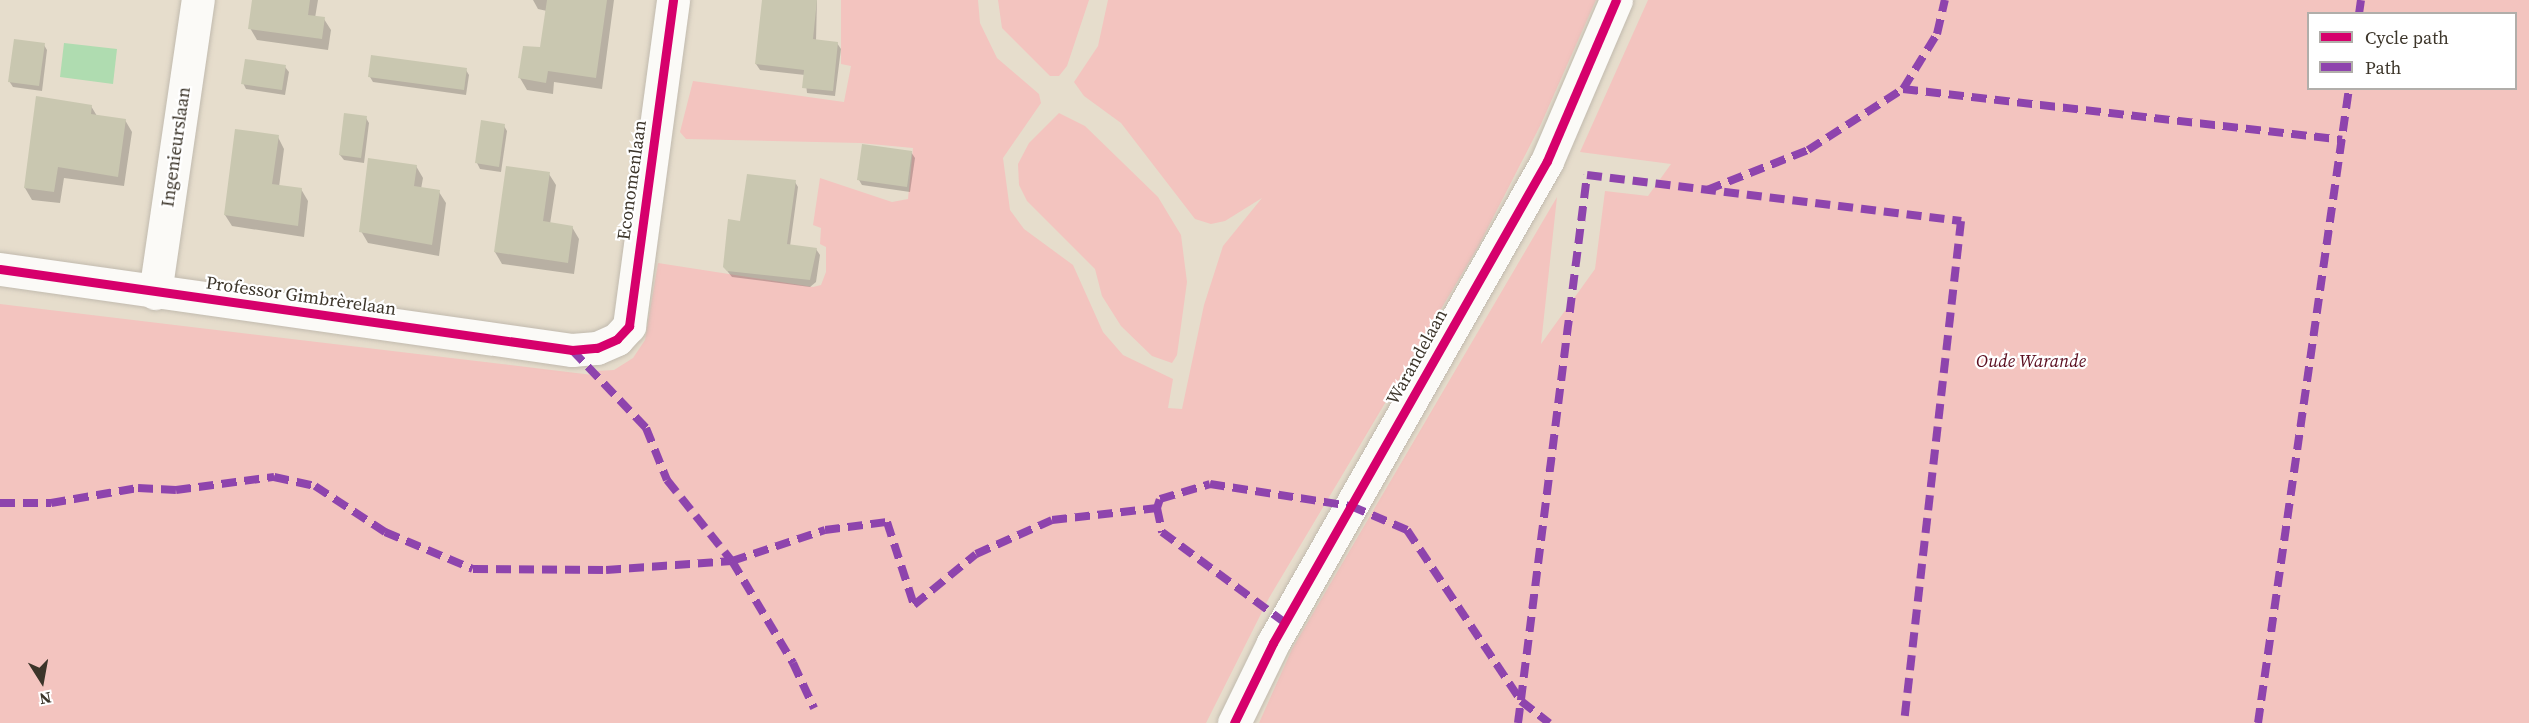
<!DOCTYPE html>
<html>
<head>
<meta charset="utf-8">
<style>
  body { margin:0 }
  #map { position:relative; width:2529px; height:723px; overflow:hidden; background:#e6ddcc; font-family:"Source Serif 4",serif }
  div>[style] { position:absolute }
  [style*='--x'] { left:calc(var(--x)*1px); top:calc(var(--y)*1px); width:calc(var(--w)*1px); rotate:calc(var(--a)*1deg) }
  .green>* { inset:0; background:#f3c4bf }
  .water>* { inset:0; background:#afdcb0 }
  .shadow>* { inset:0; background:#0003 }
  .building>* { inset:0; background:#c9c7b0 }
  .roads { filter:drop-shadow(0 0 2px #c1baae) drop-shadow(0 0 2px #c1baae) }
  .minor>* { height:33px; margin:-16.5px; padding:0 16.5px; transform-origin:16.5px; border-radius:16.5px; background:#fbfaf7 }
  .quiet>* { height:8px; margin-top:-4px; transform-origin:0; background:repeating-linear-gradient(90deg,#8e44ad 0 15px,transparent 0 23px) }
  .cycleway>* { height:9px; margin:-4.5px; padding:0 4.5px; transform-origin:4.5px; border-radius:4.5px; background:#d6006c }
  span { translate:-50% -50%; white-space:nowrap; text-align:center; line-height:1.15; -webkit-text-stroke:4.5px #fff; paint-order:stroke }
  .street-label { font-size:18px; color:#3c352a }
  .park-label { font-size:18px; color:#590d1e; font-style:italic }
  .legend { position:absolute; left:2307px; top:12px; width:210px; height:78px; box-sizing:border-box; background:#fff; border:2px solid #b1aeaa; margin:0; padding:8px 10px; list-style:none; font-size:18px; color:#3c352a }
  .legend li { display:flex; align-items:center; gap:12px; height:30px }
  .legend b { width:30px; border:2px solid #b1aeaa }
  .north { position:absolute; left:12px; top:651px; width:60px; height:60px; -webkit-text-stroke:4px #fff; paint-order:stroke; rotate:169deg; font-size:16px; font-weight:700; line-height:24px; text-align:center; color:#3c352a }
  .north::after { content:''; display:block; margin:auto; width:21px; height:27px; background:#3c352a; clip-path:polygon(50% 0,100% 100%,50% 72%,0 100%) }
</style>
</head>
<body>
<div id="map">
  <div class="green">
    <i style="clip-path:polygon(841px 0,978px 0,980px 23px,997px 58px,1039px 94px,1041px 103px,1003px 158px,1010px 210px,1024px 229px,1073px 265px,1103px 332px,1123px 355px,1173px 379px,1168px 408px,1182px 409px,1204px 305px,1223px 246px,1262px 198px,1225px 221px,1211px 224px,1195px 219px,1121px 123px,1084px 96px,1074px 82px,1098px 46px,1108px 0,1596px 0,1541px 124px,1478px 247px,1269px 598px,1206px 723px,0 723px,0 304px,601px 376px,596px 371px,614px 370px,633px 358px,645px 340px,658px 263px,813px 287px,821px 285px,826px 272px,826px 247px,820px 244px,821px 228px,813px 225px,820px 178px,892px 202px,908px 199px,913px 148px,860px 143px,686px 139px,680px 132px,693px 81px,844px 102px,851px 66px,841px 64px)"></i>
    <i style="clip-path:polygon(998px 0,1089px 0,1067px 66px,1059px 76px,1050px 76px,1002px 28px)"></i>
    <i style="clip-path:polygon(evenodd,1648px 0,2529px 0,2529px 723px,1259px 723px,1292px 649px,1557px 197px,1541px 344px,1595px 269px,1605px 191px,1648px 196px,1671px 164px,1580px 152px,1648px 0,2308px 14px,2516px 14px,2516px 88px,2308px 88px,2308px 14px)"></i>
    <i style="clip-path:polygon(1059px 113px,1085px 126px,1158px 197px,1181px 235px,1187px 282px,1177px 355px,1172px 363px,1152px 356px,1121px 326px,1102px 296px,1095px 269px,1027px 201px,1019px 185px,1018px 164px,1029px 143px)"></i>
  </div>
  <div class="water">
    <i style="clip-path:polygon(64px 43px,117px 49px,113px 84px,60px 77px)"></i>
  </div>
  <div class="shadow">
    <i style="clip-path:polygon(253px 0,318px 0,315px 18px,324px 19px,331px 30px,328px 50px,257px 40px,250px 28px)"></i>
    <i style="clip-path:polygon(533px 0,614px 0,602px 89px,554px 82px,553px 94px,527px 90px,520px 78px,542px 49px,547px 11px,538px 9px)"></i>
    <i style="clip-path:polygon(763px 0,817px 0,816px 41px,837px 43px,841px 49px,835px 96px,807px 93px,805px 75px,760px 70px,756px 64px)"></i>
    <i style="clip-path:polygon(44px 45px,47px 50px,42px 91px,13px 87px,9px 81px)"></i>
    <i style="clip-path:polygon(285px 67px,289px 72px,285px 95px,246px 89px,243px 83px)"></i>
    <i style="clip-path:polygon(466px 70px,469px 75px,466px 95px,373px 82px,370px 77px)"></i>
    <i style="clip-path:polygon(91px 106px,97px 116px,125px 120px,132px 132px,124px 186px,64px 178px,60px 203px,32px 200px,25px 188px)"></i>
    <i style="clip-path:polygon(366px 118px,369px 123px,364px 163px,344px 160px,340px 155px)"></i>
    <i style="clip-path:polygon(504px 126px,507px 131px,501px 172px,480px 169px,477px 163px)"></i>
    <i style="clip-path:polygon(278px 137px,284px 149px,279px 187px,301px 189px,308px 201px,304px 237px,232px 226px,225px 215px)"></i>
    <i style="clip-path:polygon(911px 152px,915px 158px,910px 192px,862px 185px,859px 180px)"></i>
    <i style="clip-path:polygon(416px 166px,423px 178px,421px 189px,439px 192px,446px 203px,439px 256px,368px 243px,361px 231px)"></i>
    <i style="clip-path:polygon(549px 174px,556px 185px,550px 224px,572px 227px,579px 239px,574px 274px,502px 264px,495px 252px)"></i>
    <i style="clip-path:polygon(795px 182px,798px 187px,790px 246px,816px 249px,820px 255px,816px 282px,810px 287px,732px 277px,724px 267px,742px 223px)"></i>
  </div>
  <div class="building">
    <i style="clip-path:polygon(252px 0,310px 0,308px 15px,325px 17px,322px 39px,248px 29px)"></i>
    <i style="clip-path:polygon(547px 0,607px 0,596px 78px,548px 71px,546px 83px,518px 78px,523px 46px,540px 47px)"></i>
    <i style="clip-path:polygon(762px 0,817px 0,813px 39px,838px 42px,833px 91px,802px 88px,804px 70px,755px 64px)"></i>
    <i style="clip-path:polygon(14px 39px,45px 43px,39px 86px,8px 82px)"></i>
    <i style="clip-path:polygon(371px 55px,467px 68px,464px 90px,368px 77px)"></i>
    <i style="clip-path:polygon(245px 59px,286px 65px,282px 90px,241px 84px)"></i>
    <i style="clip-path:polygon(36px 96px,92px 105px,91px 114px,126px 119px,118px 177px,58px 167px,54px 192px,24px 188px)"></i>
    <i style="clip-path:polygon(344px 113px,367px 116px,361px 158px,339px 155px)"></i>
    <i style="clip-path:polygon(481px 120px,505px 124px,499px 167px,475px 163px)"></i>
    <i style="clip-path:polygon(235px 129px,279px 135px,272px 184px,302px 188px,298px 226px,224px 215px)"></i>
    <i style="clip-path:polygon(862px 144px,912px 151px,907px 187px,857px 180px)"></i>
    <i style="clip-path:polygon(368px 158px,417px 165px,414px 186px,440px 190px,432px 245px,359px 232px)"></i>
    <i style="clip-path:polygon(506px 166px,550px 172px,543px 221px,573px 226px,568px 263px,494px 252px)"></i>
    <i style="clip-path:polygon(747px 174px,796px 180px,787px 244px,817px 248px,810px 280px,727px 271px,723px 267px,728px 219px,740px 221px)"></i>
  </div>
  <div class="roads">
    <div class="minor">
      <i style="--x:0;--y:269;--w:578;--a:8.06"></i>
      <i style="--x:572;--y:350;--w:25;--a:-5"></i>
      <i style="--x:597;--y:348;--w:22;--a:-24"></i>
      <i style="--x:617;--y:339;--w:18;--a:-47"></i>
      <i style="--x:629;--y:326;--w:329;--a:-82.3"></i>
      <i style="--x:155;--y:293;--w:296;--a:-81.7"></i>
      <i style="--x:1234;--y:723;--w:89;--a:-64"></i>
      <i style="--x:1273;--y:643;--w:554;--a:-60.38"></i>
      <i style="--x:1547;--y:161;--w:175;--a:-66.8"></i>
    </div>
  </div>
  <div class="quiet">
    <i style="--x:2359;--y:14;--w:14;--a:-82"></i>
    <i style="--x:1903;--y:89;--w:442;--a:6.6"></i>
    <i style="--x:1707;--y:190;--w:109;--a:-21.6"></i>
    <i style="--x:1808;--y:150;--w:113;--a:-32.7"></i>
    <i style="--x:1903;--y:89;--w:65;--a:-58.3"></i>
    <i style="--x:1937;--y:34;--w:35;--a:-77"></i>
    <i style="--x:572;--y:350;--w:108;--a:46.5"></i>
    <i style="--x:646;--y:428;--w:56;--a:68"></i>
    <i style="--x:667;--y:480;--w:104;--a:51.3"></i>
    <i style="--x:732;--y:561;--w:119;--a:59.1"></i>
    <i style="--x:793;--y:663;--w:50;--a:65"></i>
    <i style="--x:0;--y:503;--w:51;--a:0"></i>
    <i style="--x:51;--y:503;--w:88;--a:-9.8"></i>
    <i style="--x:138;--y:488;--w:38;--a:3"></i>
    <i style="--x:176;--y:490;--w:99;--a:-7.6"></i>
    <i style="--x:274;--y:477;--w:42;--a:12.4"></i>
    <i style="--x:315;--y:486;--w:84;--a:33.3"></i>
    <i style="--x:385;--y:532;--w:95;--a:22.8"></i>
    <i style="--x:473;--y:569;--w:133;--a:0.4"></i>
    <i style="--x:606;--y:570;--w:126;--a:-4.1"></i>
    <i style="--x:732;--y:561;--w:98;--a:-18.4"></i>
    <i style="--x:825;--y:530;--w:63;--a:-7.4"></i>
    <i style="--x:887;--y:522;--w:87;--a:72"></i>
    <i style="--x:914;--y:605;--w:80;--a:-39.4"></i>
    <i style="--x:976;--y:554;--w:83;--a:-24.1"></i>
    <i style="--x:1052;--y:520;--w:106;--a:-6.5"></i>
    <i style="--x:1157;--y:508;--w:9;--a:-72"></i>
    <i style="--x:1160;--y:499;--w:52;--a:-16.7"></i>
    <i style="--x:1210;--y:484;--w:143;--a:8.9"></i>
    <i style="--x:1351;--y:506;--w:61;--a:23.2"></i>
    <i style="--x:1407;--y:530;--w:206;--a:56.3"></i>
    <i style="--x:1521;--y:701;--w:36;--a:38"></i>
    <i style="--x:1157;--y:508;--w:25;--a:78"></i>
    <i style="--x:1162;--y:532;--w:152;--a:36.4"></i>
    <i style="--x:1518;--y:723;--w:552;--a:-82.82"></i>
    <i style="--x:1587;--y:175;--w:377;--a:7"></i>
    <i style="--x:1961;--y:221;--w:505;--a:96.48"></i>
    <i style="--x:2258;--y:723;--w:641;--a:-81.84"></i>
  </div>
  <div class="cycleway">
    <i style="--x:0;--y:269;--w:578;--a:8.06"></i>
    <i style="--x:572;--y:350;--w:25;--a:-5"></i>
    <i style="--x:597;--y:348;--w:22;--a:-24"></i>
    <i style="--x:617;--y:339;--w:18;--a:-47"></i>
    <i style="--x:629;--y:326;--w:329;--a:-82.3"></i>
    <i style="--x:1234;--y:723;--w:89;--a:-64"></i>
    <i style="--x:1273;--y:643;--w:554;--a:-60.38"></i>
    <i style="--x:1547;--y:161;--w:175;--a:-66.8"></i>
  </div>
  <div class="street-label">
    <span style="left:176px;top:147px;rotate:-82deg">Ingenieurslaan</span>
    <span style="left:632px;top:180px;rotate:-82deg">Economenlaan</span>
    <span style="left:301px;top:296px;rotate:8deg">Professor Gimbrèrelaan</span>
    <span style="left:1417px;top:357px;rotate:-61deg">Warandelaan</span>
  </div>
  <div class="park-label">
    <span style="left:2031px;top:361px">Oude Warande</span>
  </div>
  <ul class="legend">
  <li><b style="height:8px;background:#d6006c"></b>Cycle path</li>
  <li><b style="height:8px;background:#8e44ad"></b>Path</li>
  </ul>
  <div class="north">N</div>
</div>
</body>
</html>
